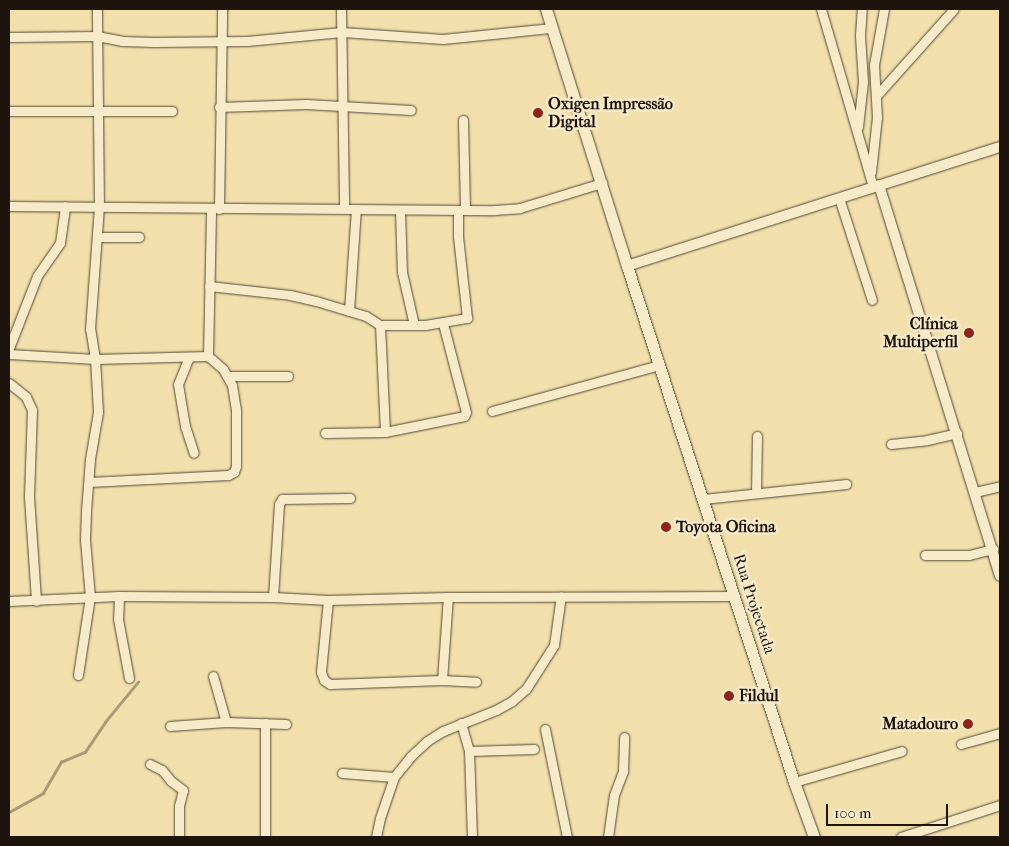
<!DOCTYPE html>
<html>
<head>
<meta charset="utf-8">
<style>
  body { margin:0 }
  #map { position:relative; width:1009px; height:846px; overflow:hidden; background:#f2dfac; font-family:"IM FELL French Canon",serif }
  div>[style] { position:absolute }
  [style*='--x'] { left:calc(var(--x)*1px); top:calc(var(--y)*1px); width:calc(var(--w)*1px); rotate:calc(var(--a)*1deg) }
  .stream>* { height:2.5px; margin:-1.25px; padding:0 1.25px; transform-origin:1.25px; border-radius:1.25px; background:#aa9a76 }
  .roads { filter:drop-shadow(0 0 1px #534736) drop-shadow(0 0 1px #534736) }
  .minor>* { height:9px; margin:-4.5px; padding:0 4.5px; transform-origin:4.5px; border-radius:4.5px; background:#f7eac9 }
  .tertiary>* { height:10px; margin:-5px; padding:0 5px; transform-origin:5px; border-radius:5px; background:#f7eac9 }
  .secondary>* { height:11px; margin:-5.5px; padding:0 5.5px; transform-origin:5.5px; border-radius:5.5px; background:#f7eac9 }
  .dots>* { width:14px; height:14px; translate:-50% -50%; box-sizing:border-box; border:2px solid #f7eac9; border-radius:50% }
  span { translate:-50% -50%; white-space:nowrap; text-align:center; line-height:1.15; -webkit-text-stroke:5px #f7eac9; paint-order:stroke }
  .poi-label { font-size:16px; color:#1e140e; font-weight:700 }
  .left { translate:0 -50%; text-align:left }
  .right { translate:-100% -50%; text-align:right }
  .street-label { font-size:16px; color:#1e140e }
  .frame { position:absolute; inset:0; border:10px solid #1e140e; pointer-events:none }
  .scale { position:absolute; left:826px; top:804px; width:122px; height:22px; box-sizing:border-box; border:2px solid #1e140e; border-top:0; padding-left:6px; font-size:15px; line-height:18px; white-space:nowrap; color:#1e140e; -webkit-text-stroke:4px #f7eac9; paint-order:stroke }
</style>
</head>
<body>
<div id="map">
  <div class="stream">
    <i style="--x:9;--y:812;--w:39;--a:-29"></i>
    <i style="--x:43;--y:793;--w:36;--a:-60"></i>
    <i style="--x:61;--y:762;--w:26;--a:-23"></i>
    <i style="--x:85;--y:752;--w:36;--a:-56"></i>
    <i style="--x:105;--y:722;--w:52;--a:-50.5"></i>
  </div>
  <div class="roads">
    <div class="minor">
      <i style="--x:341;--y:9;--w:199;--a:89.1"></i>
      <i style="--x:821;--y:9;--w:185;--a:73.7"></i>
      <i style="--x:9;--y:37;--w:88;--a:-0.7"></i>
      <i style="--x:97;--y:36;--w:25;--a:11"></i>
      <i style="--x:122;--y:41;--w:32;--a:2"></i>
      <i style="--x:154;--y:42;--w:93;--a:-0.6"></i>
      <i style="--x:247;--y:41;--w:95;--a:-5.4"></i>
      <i style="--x:342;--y:32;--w:101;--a:4"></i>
      <i style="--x:443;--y:39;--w:110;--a:-5.8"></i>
      <i style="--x:877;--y:95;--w:115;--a:-48.2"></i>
      <i style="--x:219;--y:107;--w:87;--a:-2"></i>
      <i style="--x:306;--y:104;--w:105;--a:3.3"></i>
      <i style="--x:9;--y:111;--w:163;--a:0"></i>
      <i style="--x:463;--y:120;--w:90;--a:88.7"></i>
      <i style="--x:858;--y:127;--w:45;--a:-83.7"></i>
      <i style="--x:863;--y:82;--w:47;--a:-93.7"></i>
      <i style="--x:860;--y:35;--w:26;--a:-86"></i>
      <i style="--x:871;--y:172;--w:55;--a:-83.8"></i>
      <i style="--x:877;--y:117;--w:52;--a:-93.3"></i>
      <i style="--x:874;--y:65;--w:57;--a:-79.9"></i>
      <i style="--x:839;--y:198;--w:107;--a:72.1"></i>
      <i style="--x:9;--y:206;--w:485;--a:0.5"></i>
      <i style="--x:494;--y:210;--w:26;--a:-4"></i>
      <i style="--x:520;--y:208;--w:86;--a:-17"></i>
      <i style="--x:219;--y:209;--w:200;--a:-89.1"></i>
      <i style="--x:400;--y:210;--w:62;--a:88.2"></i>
      <i style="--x:402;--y:272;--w:54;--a:77.2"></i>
      <i style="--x:98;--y:237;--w:41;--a:0"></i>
      <i style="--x:209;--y:286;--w:81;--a:6.3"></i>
      <i style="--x:290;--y:295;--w:27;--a:13"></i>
      <i style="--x:316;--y:301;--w:52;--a:16.7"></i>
      <i style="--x:366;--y:316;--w:17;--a:33"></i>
      <i style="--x:380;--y:325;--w:45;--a:0"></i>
      <i style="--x:425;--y:325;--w:43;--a:-9.5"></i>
      <i style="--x:467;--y:318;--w:82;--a:-96.3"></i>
      <i style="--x:458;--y:236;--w:25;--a:-90"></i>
      <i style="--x:349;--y:311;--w:102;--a:-86.1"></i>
      <i style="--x:380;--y:325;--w:107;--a:87.3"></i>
      <i style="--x:9;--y:348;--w:77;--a:-68.7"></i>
      <i style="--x:37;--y:276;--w:40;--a:-55.1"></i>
      <i style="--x:60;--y:243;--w:37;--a:-82"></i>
      <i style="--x:9;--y:354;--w:86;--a:3.3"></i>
      <i style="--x:95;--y:359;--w:113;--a:-1.5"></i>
      <i style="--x:208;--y:356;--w:20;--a:41"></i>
      <i style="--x:223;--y:369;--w:18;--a:61"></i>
      <i style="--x:232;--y:385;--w:25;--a:81"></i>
      <i style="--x:236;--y:410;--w:56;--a:90"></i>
      <i style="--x:236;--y:466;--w:6;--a:108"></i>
      <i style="--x:234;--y:472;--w:7;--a:153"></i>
      <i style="--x:228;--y:475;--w:139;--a:177.1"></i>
      <i style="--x:208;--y:356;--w:147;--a:-88.8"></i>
      <i style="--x:189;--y:357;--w:29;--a:112"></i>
      <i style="--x:178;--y:384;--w:43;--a:80.5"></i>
      <i style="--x:185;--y:426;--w:28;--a:72"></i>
      <i style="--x:227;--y:376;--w:61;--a:0"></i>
      <i style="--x:9;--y:383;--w:22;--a:39"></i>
      <i style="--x:26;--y:397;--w:14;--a:65"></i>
      <i style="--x:32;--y:410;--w:87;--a:92"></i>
      <i style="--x:29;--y:497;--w:104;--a:86.1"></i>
      <i style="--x:492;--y:411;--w:173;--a:-15.4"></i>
      <i style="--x:325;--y:433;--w:60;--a:-1"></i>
      <i style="--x:385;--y:432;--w:81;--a:-11.4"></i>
      <i style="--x:464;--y:416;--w:4;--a:-63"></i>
      <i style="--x:466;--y:412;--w:91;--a:-104.6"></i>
      <i style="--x:891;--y:444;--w:36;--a:-6"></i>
      <i style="--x:927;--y:440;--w:31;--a:-13"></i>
      <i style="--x:975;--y:492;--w:26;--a:-13"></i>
      <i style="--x:756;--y:493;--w:57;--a:-89"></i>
      <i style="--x:703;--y:499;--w:144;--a:-6"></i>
      <i style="--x:925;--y:555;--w:44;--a:0"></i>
      <i style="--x:969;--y:555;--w:25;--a:-14"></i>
      <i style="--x:119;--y:596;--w:23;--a:92"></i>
      <i style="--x:118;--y:619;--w:60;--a:79.4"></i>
      <i style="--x:273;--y:597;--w:93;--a:-86.3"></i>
      <i style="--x:279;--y:504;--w:6;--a:-59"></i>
      <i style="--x:282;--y:499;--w:68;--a:-0.8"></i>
      <i style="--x:328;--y:600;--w:72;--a:95.6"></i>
      <i style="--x:321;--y:672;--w:9;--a:69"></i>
      <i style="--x:324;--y:680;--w:7;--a:34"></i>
      <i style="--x:330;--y:684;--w:112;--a:-2"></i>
      <i style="--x:442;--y:680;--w:34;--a:3"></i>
      <i style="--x:9;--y:601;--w:110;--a:-2.6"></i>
      <i style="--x:119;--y:596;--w:154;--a:0.4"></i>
      <i style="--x:273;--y:597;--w:55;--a:3.1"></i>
      <i style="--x:328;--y:600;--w:120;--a:-1.4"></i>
      <i style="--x:448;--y:597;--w:287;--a:-0.2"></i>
      <i style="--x:78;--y:675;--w:79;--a:-81.3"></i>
      <i style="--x:90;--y:597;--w:57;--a:-95"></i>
      <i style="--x:85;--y:540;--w:29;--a:-88"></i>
      <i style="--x:86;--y:511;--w:52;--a:-85.6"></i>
      <i style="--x:90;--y:459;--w:48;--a:-80.3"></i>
      <i style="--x:98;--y:412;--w:53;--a:-93.2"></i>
      <i style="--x:95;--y:359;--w:30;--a:-99"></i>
      <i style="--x:90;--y:329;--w:122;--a:-85.8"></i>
      <i style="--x:99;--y:207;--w:198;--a:-90.6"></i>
      <i style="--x:213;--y:676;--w:48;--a:74.2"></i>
      <i style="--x:442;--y:680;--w:83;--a:-85.9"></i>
      <i style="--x:265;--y:723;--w:114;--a:90"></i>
      <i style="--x:461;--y:723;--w:29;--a:74"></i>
      <i style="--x:469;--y:751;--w:86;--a:88"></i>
      <i style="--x:170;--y:726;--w:56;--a:-4.1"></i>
      <i style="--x:226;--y:722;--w:60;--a:1.9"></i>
      <i style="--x:545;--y:729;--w:110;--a:78.5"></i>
      <i style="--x:961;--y:744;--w:41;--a:-15.8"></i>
      <i style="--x:469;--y:751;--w:65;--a:-1.8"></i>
      <i style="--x:150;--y:764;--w:13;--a:27"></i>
      <i style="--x:162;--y:770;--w:14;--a:51"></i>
      <i style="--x:171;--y:781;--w:15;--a:37"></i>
      <i style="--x:183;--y:790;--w:16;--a:104"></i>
      <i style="--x:179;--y:806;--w:31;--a:90"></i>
      <i style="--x:342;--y:773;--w:52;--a:4.4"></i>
      <i style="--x:794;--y:782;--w:112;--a:-16"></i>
      <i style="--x:376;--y:837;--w:19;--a:-78"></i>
      <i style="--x:380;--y:818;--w:43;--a:-71.1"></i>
      <i style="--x:394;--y:777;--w:26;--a:-51"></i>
      <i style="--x:410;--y:757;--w:23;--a:-43"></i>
      <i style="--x:427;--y:741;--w:19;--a:-32"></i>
      <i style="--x:443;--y:731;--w:57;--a:-21.6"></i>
      <i style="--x:496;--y:710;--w:18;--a:-29"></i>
      <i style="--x:512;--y:701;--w:18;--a:-41"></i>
      <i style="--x:526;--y:689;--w:52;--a:-57.5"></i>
      <i style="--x:554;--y:645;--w:49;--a:-81.9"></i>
      <i style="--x:608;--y:837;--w:42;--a:-81.9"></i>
      <i style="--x:614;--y:795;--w:26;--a:-69"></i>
      <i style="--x:623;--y:771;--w:34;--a:-88"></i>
      <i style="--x:901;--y:837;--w:104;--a:-17.9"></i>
    </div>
    <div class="tertiary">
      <i style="--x:879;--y:185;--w:409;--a:72.8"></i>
      <i style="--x:627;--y:266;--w:392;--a:-17.7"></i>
    </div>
    <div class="secondary">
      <i style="--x:546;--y:9;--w:269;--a:72.5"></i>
      <i style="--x:627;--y:266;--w:542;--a:72.07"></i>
      <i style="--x:794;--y:782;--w:59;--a:70"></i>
    </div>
  </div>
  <div class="dots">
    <i style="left:538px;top:113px;background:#8f2418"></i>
    <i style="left:969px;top:333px;background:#8f2418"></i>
    <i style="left:666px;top:527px;background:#8f2418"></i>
    <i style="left:729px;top:696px;background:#8f2418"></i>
    <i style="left:968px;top:724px;background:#8f2418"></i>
  </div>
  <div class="poi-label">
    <span class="left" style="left:548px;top:113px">Oxigen Impressão<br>Digital</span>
    <span class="right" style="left:958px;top:333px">Clínica<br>Multiperfil</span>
    <span class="left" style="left:676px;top:527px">Toyota Oficina</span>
    <span class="left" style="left:739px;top:696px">Fildul</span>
    <span class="right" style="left:958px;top:724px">Matadouro</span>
  </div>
  <div class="street-label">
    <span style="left:754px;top:604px;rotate:72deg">Rua Projectada</span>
  </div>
  <div class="frame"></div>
  <div class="scale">100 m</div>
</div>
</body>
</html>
